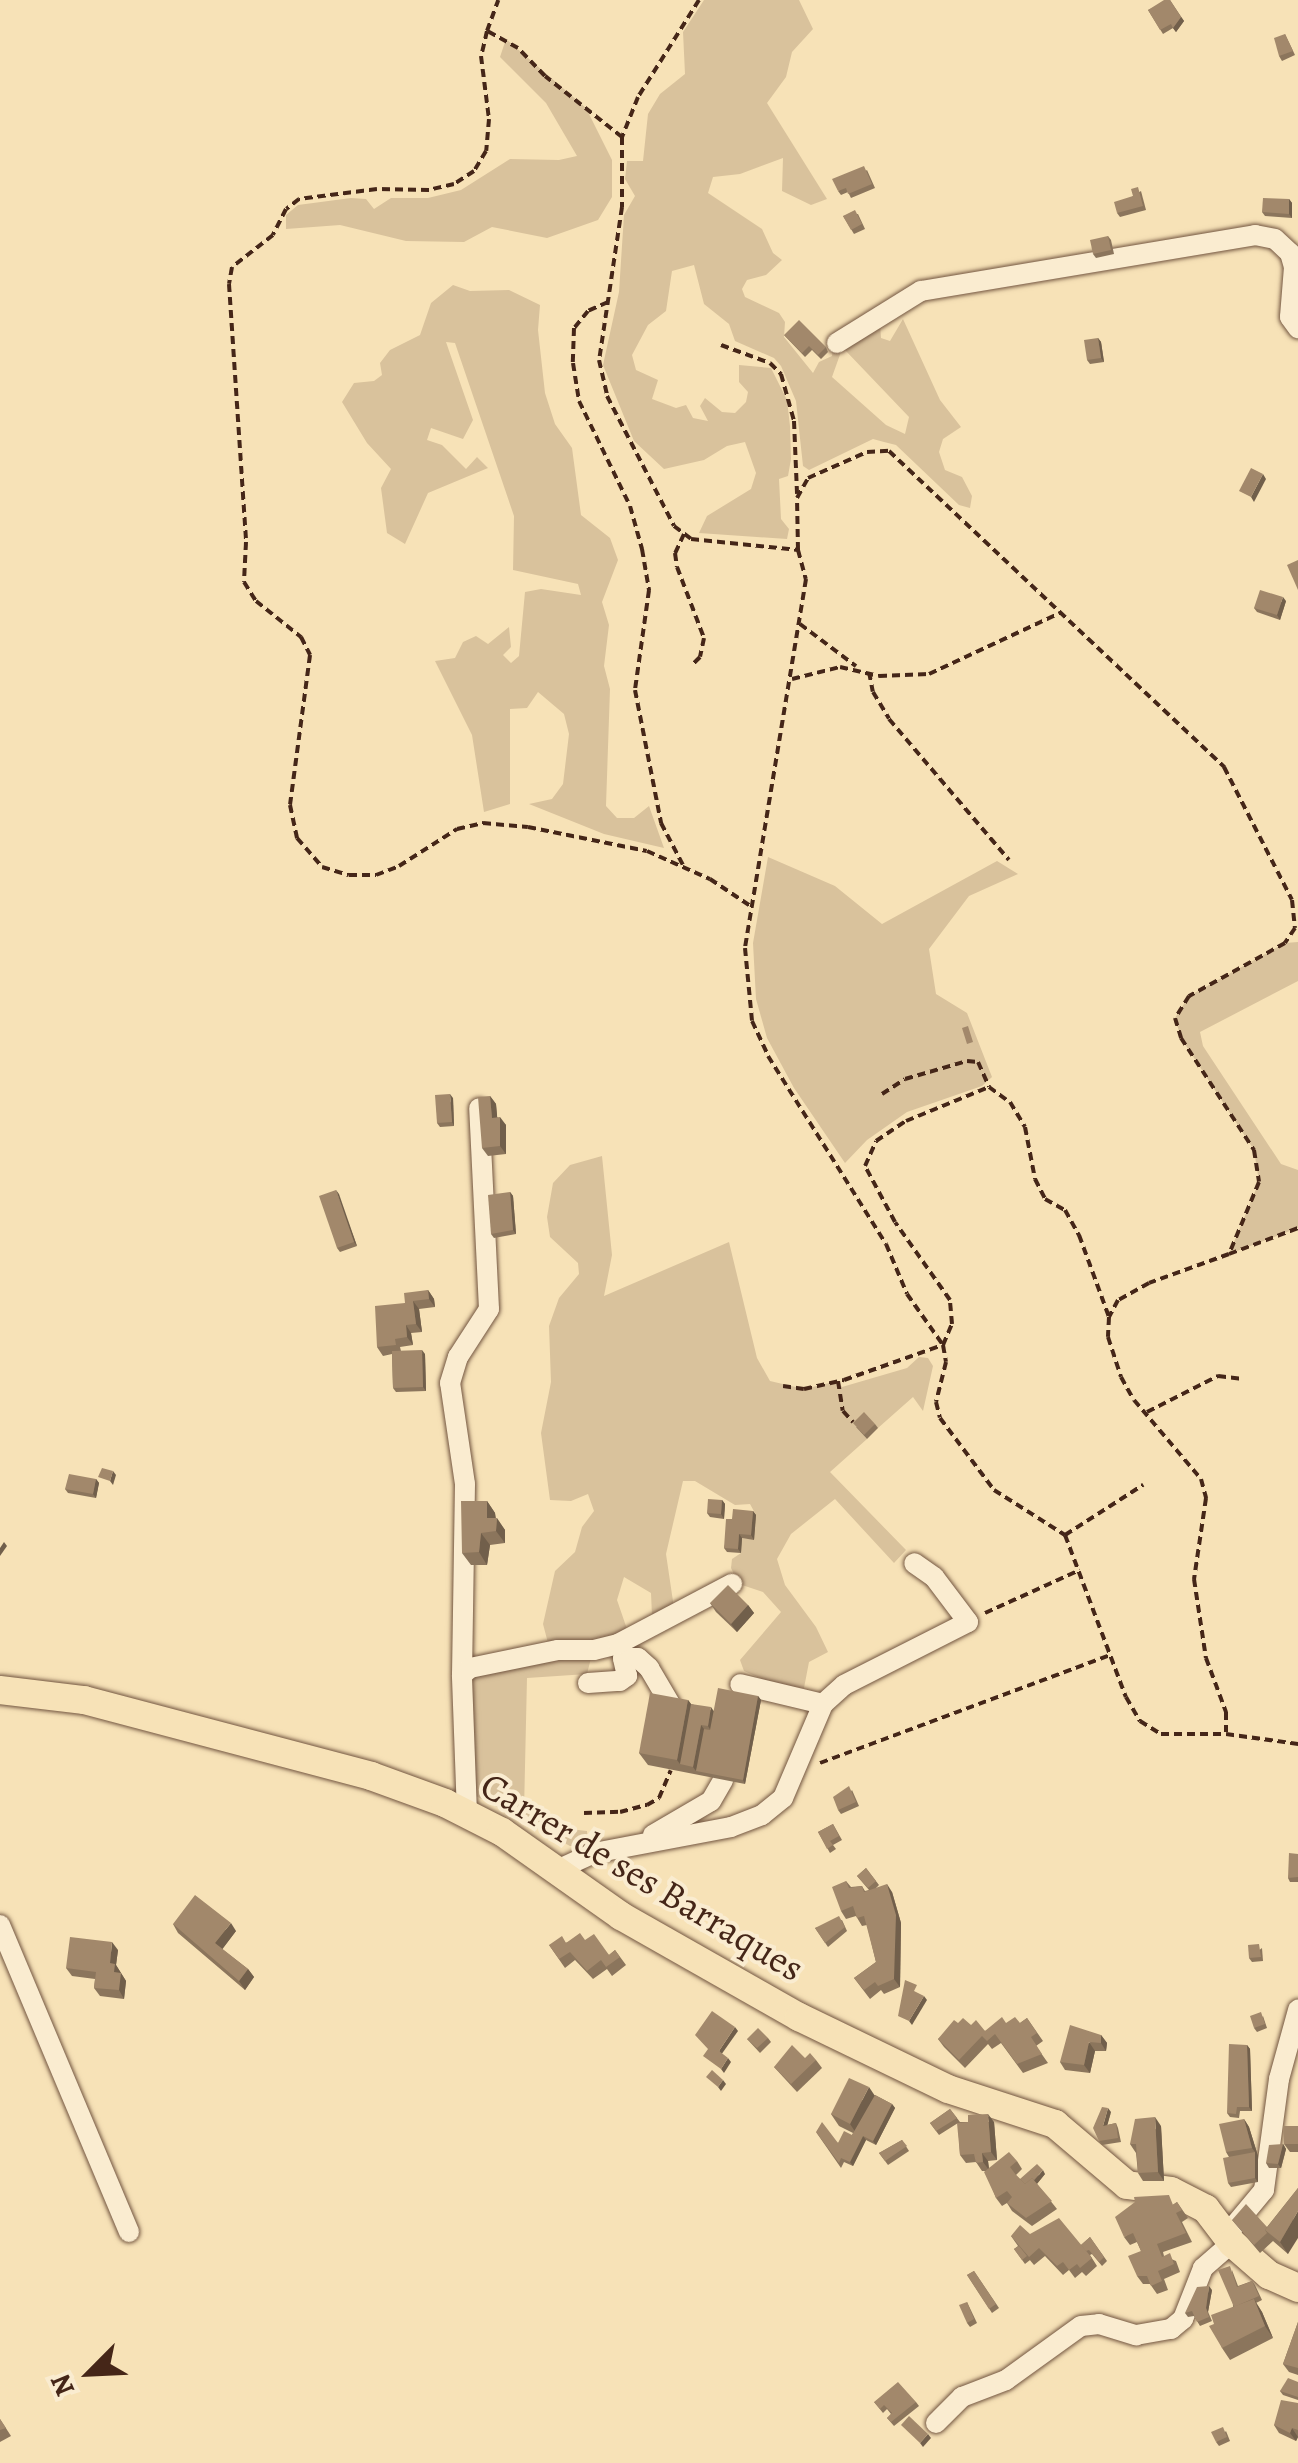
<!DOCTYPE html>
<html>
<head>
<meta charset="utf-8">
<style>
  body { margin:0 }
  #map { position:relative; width:1298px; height:2463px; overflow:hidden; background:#f7e2b7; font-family:Alegreya,serif }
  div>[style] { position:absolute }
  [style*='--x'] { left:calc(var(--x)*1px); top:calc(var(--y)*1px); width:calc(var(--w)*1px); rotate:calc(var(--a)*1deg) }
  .green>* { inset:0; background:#d9c29c }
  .path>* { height:4px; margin-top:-2px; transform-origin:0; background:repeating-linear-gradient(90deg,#452618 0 8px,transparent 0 13px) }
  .roads { filter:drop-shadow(0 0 2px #725540) drop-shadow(0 0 2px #725540) }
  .minor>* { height:20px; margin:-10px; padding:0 10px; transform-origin:10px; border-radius:10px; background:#faecd0 }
  .major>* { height:28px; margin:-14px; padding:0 14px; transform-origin:14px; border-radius:14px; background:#f7e2b7 }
  .wall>* { inset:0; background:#8b755c }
  .shaded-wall>* { inset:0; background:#715f4b }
  .building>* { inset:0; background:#a2886b }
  span { translate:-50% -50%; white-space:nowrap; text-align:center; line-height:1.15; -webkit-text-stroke:8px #faecd0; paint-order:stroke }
  .street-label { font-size:38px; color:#452618 }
  .north { position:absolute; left:40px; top:2323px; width:100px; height:100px; -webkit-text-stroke:8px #faecd0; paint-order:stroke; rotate:246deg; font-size:28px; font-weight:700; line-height:40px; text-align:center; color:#452618 }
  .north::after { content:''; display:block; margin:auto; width:35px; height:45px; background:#452618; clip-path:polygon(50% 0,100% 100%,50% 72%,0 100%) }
</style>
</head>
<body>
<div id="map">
  <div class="green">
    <i style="clip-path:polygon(704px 0,799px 0,813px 29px,792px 52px,786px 77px,767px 103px,827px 199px,811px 205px,782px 191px,783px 158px,740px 174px,713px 177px,708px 193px,762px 229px,773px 253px,782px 260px,766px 275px,747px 280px,742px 289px,745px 297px,779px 313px,785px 322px,784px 337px,813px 373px,819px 362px,832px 356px,833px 347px,842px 349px,832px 377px,886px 425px,905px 434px,909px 417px,845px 350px,880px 323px,881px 338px,890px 341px,903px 319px,940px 400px,961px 427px,943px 439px,939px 452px,945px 470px,962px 477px,972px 496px,970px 508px,959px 505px,896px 445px,884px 442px,873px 439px,809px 470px,803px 466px,796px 401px,781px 366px,774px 358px,735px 341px,729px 324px,704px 304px,694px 265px,672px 271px,666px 311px,648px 325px,632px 355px,636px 370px,658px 380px,652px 399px,676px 408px,686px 405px,693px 418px,708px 421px,700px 406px,705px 398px,722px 412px,735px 413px,746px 402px,748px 392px,739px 382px,739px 365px,771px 368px,787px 400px,790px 426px,791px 459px,788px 476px,779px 479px,781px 519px,789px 529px,787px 539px,699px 533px,707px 516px,751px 489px,756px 473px,745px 442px,727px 446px,704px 460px,664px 469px,634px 441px,603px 365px,619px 292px,624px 215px,635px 196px,625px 179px,627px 161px,643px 161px,648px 114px,660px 94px,685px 74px,683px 32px)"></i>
    <i style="clip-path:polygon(506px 39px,586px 108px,612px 160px,612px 197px,598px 220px,547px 238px,492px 227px,464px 242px,406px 241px,340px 225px,286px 229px,286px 215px,298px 205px,351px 198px,366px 199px,374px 209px,391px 198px,428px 198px,461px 190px,510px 159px,559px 160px,577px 156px,546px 103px,500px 57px)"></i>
    <i style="clip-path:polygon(453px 285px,470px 291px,509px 290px,540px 305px,538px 330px,545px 393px,555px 424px,572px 448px,581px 515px,610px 538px,618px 560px,602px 602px,609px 625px,604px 666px,610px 689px,606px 806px,617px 818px,634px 818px,649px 806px,664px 848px,604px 834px,529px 804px,552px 799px,563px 784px,569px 734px,564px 714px,538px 692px,527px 708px,510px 709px,510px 804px,484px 812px,472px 735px,435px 661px,455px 658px,463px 642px,476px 636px,488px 644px,509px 627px,511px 647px,503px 655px,511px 663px,519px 656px,525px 592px,541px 589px,581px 595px,578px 584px,513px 570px,514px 516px,455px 343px,446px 342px,473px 420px,463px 439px,431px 428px,427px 440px,442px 445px,466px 469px,477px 457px,488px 468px,428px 493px,405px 544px,387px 533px,381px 488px,391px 469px,367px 443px,342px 402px,354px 383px,374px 381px,382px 375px,380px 363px,390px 350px,420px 335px,431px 303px)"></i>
    <i style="clip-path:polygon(768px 857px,835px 886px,882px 924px,997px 861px,1018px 874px,969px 896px,929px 949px,936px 994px,967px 1013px,992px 1077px,982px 1086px,907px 1112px,867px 1140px,845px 1163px,794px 1088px,767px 1038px,756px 999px,753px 943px)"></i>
    <i style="clip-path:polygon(1298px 942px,1298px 981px,1200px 1032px,1203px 1046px,1281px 1164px,1298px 1170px,1298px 1228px,1229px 1254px,1259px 1182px,1254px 1150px,1181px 1038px,1175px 1018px,1189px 996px,1285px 943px)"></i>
    <i style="clip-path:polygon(602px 1156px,612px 1255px,604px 1296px,729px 1242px,757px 1358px,770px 1381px,804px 1389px,838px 1381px,842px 1387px,907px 1368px,919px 1357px,928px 1358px,933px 1366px,923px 1411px,913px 1397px,878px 1428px,856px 1427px,867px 1439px,830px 1472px,906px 1550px,894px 1563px,835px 1499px,791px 1534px,777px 1559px,785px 1585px,816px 1627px,828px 1652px,809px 1662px,804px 1688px,778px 1686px,744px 1671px,740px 1660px,781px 1612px,763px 1592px,739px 1584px,731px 1568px,732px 1559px,741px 1553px,742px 1538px,754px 1539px,756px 1515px,750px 1504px,735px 1505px,695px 1481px,683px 1481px,666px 1554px,674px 1608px,652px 1616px,651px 1593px,624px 1577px,617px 1600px,627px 1629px,597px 1643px,548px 1643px,543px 1624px,555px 1571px,575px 1552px,582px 1527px,594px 1511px,588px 1494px,571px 1501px,550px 1500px,541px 1433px,551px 1382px,549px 1326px,559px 1298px,579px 1274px,578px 1263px,550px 1237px,547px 1217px,553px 1183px,570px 1165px)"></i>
    <i style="clip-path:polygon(592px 1654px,587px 1674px,527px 1678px,524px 1811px,569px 1829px,587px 1831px,588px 1846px,570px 1846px,476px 1796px,466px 1703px,473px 1672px)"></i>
  </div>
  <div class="path">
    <i style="--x:699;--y:0;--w:115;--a:122.2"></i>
    <i style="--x:638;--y:97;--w:43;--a:111.8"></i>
    <i style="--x:622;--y:137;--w:70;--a:90"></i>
    <i style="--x:622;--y:207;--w:155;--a:98.5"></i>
    <i style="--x:599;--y:360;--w:37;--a:77"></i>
    <i style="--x:607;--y:396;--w:146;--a:62.7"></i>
    <i style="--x:674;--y:526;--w:21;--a:37"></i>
    <i style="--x:691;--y:539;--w:108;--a:5.9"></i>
    <i style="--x:798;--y:550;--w:30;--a:75"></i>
    <i style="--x:806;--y:579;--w:374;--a:99.4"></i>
    <i style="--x:745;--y:948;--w:73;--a:84.5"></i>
    <i style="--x:752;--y:1021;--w:38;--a:65"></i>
    <i style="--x:768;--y:1056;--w:222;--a:57.9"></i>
    <i style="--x:886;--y:1244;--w:54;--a:67.2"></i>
    <i style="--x:907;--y:1294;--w:62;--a:54.8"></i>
    <i style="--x:943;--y:1345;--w:17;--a:80"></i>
    <i style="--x:946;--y:1362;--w:41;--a:104"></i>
    <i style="--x:936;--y:1402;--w:16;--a:76"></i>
    <i style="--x:940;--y:1418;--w:90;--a:53.1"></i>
    <i style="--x:994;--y:1490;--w:84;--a:32.4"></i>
    <i style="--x:1065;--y:1535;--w:173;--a:69.4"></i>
    <i style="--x:1126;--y:1697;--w:28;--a:60"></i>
    <i style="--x:1140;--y:1721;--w:25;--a:32"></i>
    <i style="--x:1161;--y:1734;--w:65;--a:0"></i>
    <i style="--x:1226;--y:1734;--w:73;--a:7.9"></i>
    <i style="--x:487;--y:31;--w:33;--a:-70"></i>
    <i style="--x:622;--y:137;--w:98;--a:-141.6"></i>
    <i style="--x:545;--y:76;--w:39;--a:-134"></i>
    <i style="--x:518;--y:48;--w:35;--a:-151"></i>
    <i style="--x:487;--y:31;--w:26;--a:103"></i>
    <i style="--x:481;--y:56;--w:64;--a:82.8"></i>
    <i style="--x:489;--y:119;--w:32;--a:95"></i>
    <i style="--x:486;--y:151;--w:23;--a:121"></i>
    <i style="--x:474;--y:171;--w:24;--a:147"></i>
    <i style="--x:454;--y:184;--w:26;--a:167"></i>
    <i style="--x:429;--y:190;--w:52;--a:-178.9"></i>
    <i style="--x:377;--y:189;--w:79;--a:172.7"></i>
    <i style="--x:299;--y:199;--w:16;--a:142"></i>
    <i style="--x:286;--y:209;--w:29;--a:117"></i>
    <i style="--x:273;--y:235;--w:52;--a:142"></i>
    <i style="--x:232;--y:267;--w:17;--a:100"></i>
    <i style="--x:229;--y:284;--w:259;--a:86.2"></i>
    <i style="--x:246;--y:542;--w:40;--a:92.9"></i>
    <i style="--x:244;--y:582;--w:22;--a:58"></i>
    <i style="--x:256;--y:601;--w:58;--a:38.7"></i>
    <i style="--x:301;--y:637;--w:20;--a:63"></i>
    <i style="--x:310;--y:655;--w:151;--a:97.6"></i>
    <i style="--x:290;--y:805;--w:34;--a:78"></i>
    <i style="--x:297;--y:838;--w:38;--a:49"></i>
    <i style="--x:322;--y:867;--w:28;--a:17"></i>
    <i style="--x:349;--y:875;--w:27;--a:0"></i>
    <i style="--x:376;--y:875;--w:25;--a:-21"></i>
    <i style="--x:399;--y:866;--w:69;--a:-32.5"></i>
    <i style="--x:457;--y:829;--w:27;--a:-13"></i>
    <i style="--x:483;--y:823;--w:45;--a:5.1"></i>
    <i style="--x:528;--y:827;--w:121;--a:11.4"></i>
    <i style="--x:647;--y:851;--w:69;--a:24"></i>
    <i style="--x:710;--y:879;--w:50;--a:33.7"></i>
    <i style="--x:608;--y:302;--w:22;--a:156"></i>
    <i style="--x:588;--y:311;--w:22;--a:129"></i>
    <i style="--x:574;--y:328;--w:35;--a:92"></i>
    <i style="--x:573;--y:363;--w:38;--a:81"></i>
    <i style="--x:579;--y:401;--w:117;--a:64.1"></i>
    <i style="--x:630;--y:506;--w:45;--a:74.4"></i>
    <i style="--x:642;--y:549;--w:42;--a:80.3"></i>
    <i style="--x:649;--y:590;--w:101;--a:98"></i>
    <i style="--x:635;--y:690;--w:136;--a:78.9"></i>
    <i style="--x:661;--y:823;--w:47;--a:62.4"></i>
    <i style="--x:721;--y:345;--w:52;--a:20.2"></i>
    <i style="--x:770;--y:363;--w:16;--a:45"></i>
    <i style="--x:781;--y:374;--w:49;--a:74.5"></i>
    <i style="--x:794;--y:421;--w:73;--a:87.6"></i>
    <i style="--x:684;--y:534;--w:21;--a:115"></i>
    <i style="--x:675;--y:553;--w:14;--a:82"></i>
    <i style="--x:677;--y:567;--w:76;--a:69.2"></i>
    <i style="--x:704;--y:638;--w:19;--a:102"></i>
    <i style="--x:700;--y:657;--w:11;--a:135"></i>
    <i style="--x:798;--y:550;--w:52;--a:-91.1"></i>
    <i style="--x:797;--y:498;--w:23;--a:-61"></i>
    <i style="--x:808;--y:478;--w:64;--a:-23.8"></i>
    <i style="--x:867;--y:452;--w:22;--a:-3"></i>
    <i style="--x:889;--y:451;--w:461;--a:43.3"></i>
    <i style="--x:1224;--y:767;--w:149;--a:62.9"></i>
    <i style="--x:1292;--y:900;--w:28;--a:84"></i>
    <i style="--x:1295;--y:928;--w:18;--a:124"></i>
    <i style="--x:1285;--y:943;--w:110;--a:151.1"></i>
    <i style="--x:1189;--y:996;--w:26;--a:122"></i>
    <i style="--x:1175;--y:1018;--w:21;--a:73"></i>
    <i style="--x:1181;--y:1038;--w:134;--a:56.9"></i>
    <i style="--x:1254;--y:1150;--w:32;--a:81"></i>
    <i style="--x:1259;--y:1182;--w:78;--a:112.6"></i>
    <i style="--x:1229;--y:1254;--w:85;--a:160.1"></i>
    <i style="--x:1149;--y:1283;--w:35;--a:151"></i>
    <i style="--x:1118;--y:1300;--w:19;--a:118"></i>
    <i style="--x:1109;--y:1317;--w:20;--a:93"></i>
    <i style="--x:1108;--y:1337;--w:42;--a:72"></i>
    <i style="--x:1121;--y:1377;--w:26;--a:61"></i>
    <i style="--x:1134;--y:1400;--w:104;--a:49.7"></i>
    <i style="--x:1201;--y:1479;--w:20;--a:75"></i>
    <i style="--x:1206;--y:1498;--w:82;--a:98.4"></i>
    <i style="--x:1194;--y:1579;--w:80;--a:81.4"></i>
    <i style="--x:1206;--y:1658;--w:58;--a:69.7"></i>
    <i style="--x:1226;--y:1712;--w:20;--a:90"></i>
    <i style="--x:800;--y:624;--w:70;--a:36.9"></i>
    <i style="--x:869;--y:672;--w:20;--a:79"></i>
    <i style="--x:873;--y:692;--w:31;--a:59"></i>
    <i style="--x:889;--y:719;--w:185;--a:49.6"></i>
    <i style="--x:792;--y:679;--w:49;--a:-14"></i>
    <i style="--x:840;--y:667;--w:40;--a:13"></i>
    <i style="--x:879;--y:676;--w:50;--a:-2.3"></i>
    <i style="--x:929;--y:674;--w:145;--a:-25"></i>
    <i style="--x:882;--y:1094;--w:27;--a:-33"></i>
    <i style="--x:905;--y:1079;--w:65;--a:-16.2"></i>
    <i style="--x:967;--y:1061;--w:11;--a:5"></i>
    <i style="--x:978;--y:1062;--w:27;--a:66"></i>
    <i style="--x:1229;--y:1254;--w:74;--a:-20.6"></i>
    <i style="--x:838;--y:1381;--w:30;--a:81"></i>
    <i style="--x:843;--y:1411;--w:15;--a:48"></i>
    <i style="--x:783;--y:1386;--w:21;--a:8"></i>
    <i style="--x:804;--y:1389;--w:41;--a:-12.7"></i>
    <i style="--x:844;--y:1380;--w:105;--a:-19.5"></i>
    <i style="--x:943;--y:1345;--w:23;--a:-67"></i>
    <i style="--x:952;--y:1324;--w:24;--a:-95"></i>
    <i style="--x:950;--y:1300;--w:95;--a:-125.2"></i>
    <i style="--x:895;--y:1222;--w:64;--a:-118.2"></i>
    <i style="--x:865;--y:1166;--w:27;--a:-66"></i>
    <i style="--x:876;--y:1141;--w:36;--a:-34"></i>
    <i style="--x:906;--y:1121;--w:90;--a:-22.3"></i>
    <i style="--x:989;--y:1087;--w:26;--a:36"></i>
    <i style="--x:1010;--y:1102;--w:29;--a:59"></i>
    <i style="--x:1025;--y:1127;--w:53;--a:79.1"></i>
    <i style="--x:1035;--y:1179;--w:22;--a:63"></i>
    <i style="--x:1045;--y:1199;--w:23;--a:29"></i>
    <i style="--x:1065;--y:1210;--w:29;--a:61"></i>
    <i style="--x:1079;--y:1235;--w:87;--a:69.9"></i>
    <i style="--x:1147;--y:1412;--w:80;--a:-26.9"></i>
    <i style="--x:1218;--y:1376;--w:25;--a:7"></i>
    <i style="--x:1065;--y:1535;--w:93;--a:-32.7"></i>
    <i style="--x:985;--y:1613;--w:104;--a:-24.4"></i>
    <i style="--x:820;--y:1763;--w:310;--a:-20.4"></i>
    <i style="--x:584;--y:1813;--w:36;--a:-2"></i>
    <i style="--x:620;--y:1812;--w:28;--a:-15"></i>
    <i style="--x:647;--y:1805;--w:14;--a:-30"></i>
    <i style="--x:659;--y:1798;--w:30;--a:-67"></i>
  </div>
  <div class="roads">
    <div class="minor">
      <i style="--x:837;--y:343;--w:99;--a:-31.8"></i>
      <i style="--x:921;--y:291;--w:339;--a:-9.5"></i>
      <i style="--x:1255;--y:235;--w:20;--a:11"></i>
      <i style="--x:1275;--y:239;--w:21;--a:43"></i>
      <i style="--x:1290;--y:253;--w:15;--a:74"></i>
      <i style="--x:1294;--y:267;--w:50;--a:94.6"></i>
      <i style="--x:1290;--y:317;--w:14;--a:54"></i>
      <i style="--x:462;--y:1675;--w:191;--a:-89.1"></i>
      <i style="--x:465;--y:1484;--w:102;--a:-98.4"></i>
      <i style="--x:450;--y:1383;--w:27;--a:-73"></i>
      <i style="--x:458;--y:1357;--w:57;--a:-57.1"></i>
      <i style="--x:489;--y:1309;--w:201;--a:-92.8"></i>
      <i style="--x:588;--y:1683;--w:32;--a:-4"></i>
      <i style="--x:620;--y:1681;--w:9;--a:-36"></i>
      <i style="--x:627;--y:1676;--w:18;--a:-103"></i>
      <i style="--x:623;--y:1658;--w:15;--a:0"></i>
      <i style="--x:638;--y:1658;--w:15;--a:42"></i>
      <i style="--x:649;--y:1668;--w:45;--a:59.5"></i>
      <i style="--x:823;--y:1704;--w:28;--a:-42"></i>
      <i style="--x:844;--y:1685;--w:139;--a:-26.9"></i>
      <i style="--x:968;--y:1622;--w:56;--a:-127.1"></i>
      <i style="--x:934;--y:1577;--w:24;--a:-145"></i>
      <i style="--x:467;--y:1814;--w:139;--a:-92.1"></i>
      <i style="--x:462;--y:1675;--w:11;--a:-41"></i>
      <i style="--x:470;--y:1668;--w:90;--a:-11.6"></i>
      <i style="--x:558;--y:1650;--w:36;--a:0"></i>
      <i style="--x:594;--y:1650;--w:25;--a:-14"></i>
      <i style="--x:618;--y:1644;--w:129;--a:-27.8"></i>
      <i style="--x:653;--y:1835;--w:67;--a:-30.4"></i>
      <i style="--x:711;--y:1801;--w:24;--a:-60"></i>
      <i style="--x:557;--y:1870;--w:41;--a:-24.7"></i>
      <i style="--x:594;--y:1853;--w:139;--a:-10.7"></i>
      <i style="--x:731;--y:1827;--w:33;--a:-21"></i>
      <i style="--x:762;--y:1815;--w:27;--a:-39"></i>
      <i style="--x:783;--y:1798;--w:102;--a:-66.9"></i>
      <i style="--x:823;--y:1704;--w:85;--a:-166.5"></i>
      <i style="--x:0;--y:1925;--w:333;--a:67.2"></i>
      <i style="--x:1234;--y:2226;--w:47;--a:-50.2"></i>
      <i style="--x:1264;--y:2190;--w:112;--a:-82.3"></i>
      <i style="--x:1279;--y:2079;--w:72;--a:-74.6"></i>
      <i style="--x:936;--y:2423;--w:37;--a:-45"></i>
      <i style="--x:962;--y:2397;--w:47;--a:-21.1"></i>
      <i style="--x:1006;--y:2380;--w:92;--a:-35.8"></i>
      <i style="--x:1081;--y:2326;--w:18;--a:-6"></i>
      <i style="--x:1099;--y:2324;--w:39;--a:17"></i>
      <i style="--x:1136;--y:2335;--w:36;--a:-10"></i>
      <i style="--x:1171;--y:2329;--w:16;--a:-40"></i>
      <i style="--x:1183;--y:2319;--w:55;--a:-68.6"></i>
      <i style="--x:1203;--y:2268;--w:38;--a:-41"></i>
    </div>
    <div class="major">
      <i style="--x:0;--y:1690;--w:85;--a:6.8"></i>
      <i style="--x:84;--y:1700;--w:297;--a:14.8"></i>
      <i style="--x:371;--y:1776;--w:79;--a:20"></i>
      <i style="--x:445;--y:1803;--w:64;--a:27"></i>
      <i style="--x:502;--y:1832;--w:146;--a:35.2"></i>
      <i style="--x:621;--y:1916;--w:205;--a:29.6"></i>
      <i style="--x:799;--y:2017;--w:165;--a:25.8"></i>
      <i style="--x:948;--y:2089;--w:113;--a:18.1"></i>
      <i style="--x:1055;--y:2124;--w:94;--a:40.3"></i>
      <i style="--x:1127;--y:2185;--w:44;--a:7.8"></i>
      <i style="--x:1171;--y:2191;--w:39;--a:27"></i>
      <i style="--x:1206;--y:2209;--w:43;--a:52.6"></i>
      <i style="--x:1232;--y:2243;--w:49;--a:40.9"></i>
      <i style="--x:1269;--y:2275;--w:32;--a:24"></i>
    </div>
  </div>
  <div class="wall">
    <i style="clip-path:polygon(1170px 0,1184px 21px,1176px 32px,1173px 28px,1163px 34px,1148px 10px)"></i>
    <i style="clip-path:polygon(1285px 34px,1295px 55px,1282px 61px,1279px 56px)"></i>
    <i style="clip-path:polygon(867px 170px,875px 188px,851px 198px,848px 192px,841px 195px,838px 191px)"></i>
    <i style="clip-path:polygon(1141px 191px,1146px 210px,1120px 217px,1117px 213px,1133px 196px)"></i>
    <i style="clip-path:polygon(1289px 199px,1292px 203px,1292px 218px,1265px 216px,1262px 212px)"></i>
    <i style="clip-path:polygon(858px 214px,865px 229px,854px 234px,843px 216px)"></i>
    <i style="clip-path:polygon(1108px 236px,1111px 240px,1114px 254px,1096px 258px,1093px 254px)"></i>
    <i style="clip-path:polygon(784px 335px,826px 347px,828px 352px,821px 359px,812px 350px,805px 357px)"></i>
    <i style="clip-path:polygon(1098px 338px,1101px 342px,1104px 362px,1090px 364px,1087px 360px)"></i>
    <i style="clip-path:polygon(1286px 601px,1280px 620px,1257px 612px,1254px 608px)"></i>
    <i style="clip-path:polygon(490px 1096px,496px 1104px,497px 1117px,506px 1125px,506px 1154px,488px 1156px,482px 1148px)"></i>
    <i style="clip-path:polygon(453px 1098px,454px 1126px,440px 1127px,437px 1123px)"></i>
    <i style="clip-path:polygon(336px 1190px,357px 1246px,340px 1252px,337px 1248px)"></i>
    <i style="clip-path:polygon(510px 1192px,513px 1196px,516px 1234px,494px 1238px,491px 1234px)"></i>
    <i style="clip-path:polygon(428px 1290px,434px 1299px,435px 1307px,419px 1309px,422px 1332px,411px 1333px,413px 1345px,400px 1347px,401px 1351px,425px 1354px,426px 1391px,396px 1392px,393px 1388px,392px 1354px,383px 1356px,377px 1347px,405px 1303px)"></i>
    <i style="clip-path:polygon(875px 1424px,878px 1428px,867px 1439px,856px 1427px)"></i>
    <i style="clip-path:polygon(96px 1479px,99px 1483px,96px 1498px,68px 1493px,65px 1489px)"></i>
    <i style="clip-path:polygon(722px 1500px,725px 1504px,724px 1519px,710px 1517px,707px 1513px)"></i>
    <i style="clip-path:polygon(487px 1501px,495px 1513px,496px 1518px,505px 1530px,505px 1543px,490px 1545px,487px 1565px,471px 1565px,462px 1553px)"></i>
    <i style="clip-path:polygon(753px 1511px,756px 1515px,754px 1540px,742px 1538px,741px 1553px,727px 1552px,724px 1548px,732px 1519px)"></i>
    <i style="clip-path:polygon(710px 1603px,748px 1605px,754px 1613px,737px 1632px,716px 1612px)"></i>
    <i style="clip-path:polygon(758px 1696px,761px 1700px,745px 1784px,648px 1765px,639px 1753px,688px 1700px,691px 1704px,714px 1711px)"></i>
    <i style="clip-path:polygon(852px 1790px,859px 1806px,841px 1814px,838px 1810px)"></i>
    <i style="clip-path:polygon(833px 1824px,842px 1840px,833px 1845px,836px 1849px,830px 1853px,818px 1832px)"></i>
    <i style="clip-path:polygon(1298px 1854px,1298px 1882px,1290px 1882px,1288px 1878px)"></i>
    <i style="clip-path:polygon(866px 1868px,879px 1885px,876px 1888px,892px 1892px,901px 1923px,900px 1987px,884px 1994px,881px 1990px,870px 1999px,854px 1978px,876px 1962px,867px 1925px,862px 1926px,856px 1916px,846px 1919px,841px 1911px,846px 1881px,851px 1887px,862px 1886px,865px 1891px,869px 1890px,857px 1876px)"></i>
    <i style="clip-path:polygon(842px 1920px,847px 1931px,828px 1947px,815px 1928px)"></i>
    <i style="clip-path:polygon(173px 1924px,236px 1931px,222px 1949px,248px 1969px,254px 1977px,245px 1990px,178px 1933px)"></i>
    <i style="clip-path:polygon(585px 1940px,609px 1955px,615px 1950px,626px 1965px,612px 1976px,607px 1969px,593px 1979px,575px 1960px,565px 1968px,549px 1945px)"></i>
    <i style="clip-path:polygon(1262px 1948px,1263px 1961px,1252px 1962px,1249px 1958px)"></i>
    <i style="clip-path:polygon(118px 1950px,116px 1965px,126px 1981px,124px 1999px,100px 1996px,94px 1988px,95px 1979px,72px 1976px,66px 1968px)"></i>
    <i style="clip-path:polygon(1263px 2016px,1267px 2028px,1257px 2032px,1254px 2028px)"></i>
    <i style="clip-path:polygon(1027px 2018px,1043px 2041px,1036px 2046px,1048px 2063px,1023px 2073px,1001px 2043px,992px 2049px,988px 2044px,965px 2068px,944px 2047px,938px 2039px,958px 2023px,971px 2025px,985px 2031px,1006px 2023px,1020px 2023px)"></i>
    <i style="clip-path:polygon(1101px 2035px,1107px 2043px,1106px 2051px,1095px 2051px,1090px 2073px,1065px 2070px,1060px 2062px)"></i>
    <i style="clip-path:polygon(768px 2038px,771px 2042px,760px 2053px,747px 2039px)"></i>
    <i style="clip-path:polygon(1247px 2045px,1250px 2049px,1252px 2111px,1240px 2111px,1239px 2118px,1230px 2117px,1227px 2113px)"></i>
    <i style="clip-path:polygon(805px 2058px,816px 2060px,822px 2068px,797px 2092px,774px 2067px)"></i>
    <i style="clip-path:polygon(875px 2095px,892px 2104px,895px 2108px,876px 2145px,866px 2140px,853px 2166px,844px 2162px,841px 2168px,816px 2132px,838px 2143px,852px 2135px,853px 2133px,839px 2126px,831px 2114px)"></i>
    <i style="clip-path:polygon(950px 2109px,960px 2122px,994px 2122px,997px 2160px,988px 2161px,989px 2168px,1017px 2161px,1022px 2169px,1016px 2175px,1020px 2179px,1045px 2174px,1037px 2184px,1057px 2209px,1032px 2226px,1012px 2211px,1007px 2203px,1002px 2206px,996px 2198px,986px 2171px,982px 2171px,976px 2162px,966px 2163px,960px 2155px,958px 2123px,939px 2135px,930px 2123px)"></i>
    <i style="clip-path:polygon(1111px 2112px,1107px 2125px,1116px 2123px,1118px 2128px,1121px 2142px,1102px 2145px,1099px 2141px)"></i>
    <i style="clip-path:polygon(1244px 2119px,1249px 2127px,1258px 2156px,1258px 2182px,1231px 2187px,1228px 2183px,1229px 2157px,1226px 2152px)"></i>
    <i style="clip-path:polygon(1161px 2126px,1164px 2181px,1143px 2181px,1138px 2173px,1136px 2153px,1130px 2144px)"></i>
    <i style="clip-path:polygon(1298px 2126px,1298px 2152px,1290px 2152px,1284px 2144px)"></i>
    <i style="clip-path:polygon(902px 2140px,909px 2151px,888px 2165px,879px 2153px)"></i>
    <i style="clip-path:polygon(1283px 2144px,1286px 2149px,1281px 2168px,1269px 2168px,1266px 2163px)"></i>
    <i style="clip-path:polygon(1298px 2188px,1288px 2254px,1273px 2241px,1260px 2253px,1232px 2220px,1267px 2227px)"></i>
    <i style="clip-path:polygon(1177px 2202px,1188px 2218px,1182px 2222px,1192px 2242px,1163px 2252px,1164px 2256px,1176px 2261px,1180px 2272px,1164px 2279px,1168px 2290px,1157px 2294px,1150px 2284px,1143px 2284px,1137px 2276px,1141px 2251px,1137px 2242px,1130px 2245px,1124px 2237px)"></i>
    <i style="clip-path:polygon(1011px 2236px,1081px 2245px,1090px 2237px,1107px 2261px,1102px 2266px,1092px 2254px,1090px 2255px,1097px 2266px,1086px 2276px,1082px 2272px,1075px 2278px,1069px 2270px,1063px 2275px,1045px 2256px,1034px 2265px,1029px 2259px,1030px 2260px,1025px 2264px,1014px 2249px,1018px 2246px)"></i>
    <i style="clip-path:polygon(1232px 2270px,1238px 2286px,1252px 2281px,1255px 2285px,1262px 2300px,1256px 2303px,1262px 2312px,1273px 2338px,1230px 2360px,1222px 2348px,1214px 2324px,1233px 2307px)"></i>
    <i style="clip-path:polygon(974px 2271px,999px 2308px,992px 2313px,967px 2275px)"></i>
    <i style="clip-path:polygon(1212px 2290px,1208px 2312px,1212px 2321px,1200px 2326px,1194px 2316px,1188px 2317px,1185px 2313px)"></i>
    <i style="clip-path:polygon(967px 2302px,977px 2323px,970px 2327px,967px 2323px)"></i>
    <i style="clip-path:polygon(1298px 2322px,1298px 2375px,1289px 2372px,1283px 2364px)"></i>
    <i style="clip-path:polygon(1298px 2382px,1298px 2400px,1283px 2395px,1280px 2391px)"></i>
    <i style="clip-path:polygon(874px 2402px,916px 2402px,919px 2406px,894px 2426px,887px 2418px,891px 2414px,887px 2409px,883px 2413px)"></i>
    <i style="clip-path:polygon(1298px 2403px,1298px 2437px,1296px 2441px,1279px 2433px,1274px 2425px)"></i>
    <i style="clip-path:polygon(0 2419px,11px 2436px,0 2442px)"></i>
    <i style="clip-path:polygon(1226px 2431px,1230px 2441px,1219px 2446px,1216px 2442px)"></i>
  </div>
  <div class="shaded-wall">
    <i style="clip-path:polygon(1181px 17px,1184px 21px,1176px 32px,1173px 28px)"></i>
    <i style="clip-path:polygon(1289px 199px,1292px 203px,1292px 218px,1289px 214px)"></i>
    <i style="clip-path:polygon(1098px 338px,1101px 342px,1104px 362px,1101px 358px)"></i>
    <i style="clip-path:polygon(1263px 474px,1266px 479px,1254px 502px,1251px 497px)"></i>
    <i style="clip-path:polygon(1283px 597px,1286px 601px,1280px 620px,1277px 615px)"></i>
    <i style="clip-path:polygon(450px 1094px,453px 1098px,454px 1126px,452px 1122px)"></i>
    <i style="clip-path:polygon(490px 1096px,496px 1104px,498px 1126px,492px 1118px)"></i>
    <i style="clip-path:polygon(500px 1117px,506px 1125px,506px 1154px,500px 1146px)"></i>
    <i style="clip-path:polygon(336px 1190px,339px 1194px,357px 1246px,354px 1242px)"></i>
    <i style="clip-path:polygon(510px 1192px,513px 1196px,516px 1234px,513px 1230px)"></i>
    <i style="clip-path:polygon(428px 1290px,434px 1299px,435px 1307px,429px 1299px)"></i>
    <i style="clip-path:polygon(413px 1301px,419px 1309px,422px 1332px,416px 1324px)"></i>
    <i style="clip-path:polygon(406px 1325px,411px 1333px,413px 1345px,407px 1337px)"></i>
    <i style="clip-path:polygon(422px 1350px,425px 1354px,426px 1391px,423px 1387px)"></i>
    <i style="clip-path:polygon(113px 1471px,116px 1475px,113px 1485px,110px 1481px)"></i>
    <i style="clip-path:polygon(96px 1479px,99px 1483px,96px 1498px,93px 1494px)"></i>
    <i style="clip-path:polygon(722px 1500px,725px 1504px,724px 1519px,721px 1514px)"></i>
    <i style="clip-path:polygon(487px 1501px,495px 1513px,496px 1530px,487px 1518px)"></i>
    <i style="clip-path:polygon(753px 1511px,756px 1515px,754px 1540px,751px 1535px)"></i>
    <i style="clip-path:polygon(497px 1518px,505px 1530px,505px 1543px,496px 1531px)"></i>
    <i style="clip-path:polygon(481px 1533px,490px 1545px,487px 1565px,479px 1552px)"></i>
    <i style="clip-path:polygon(739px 1534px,742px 1538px,741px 1553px,738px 1549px)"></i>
    <i style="clip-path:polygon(4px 1542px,7px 1546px,0 1556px,0 1548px)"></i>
    <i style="clip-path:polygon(748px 1605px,754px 1613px,737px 1632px,731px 1624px)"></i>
    <i style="clip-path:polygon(758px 1696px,761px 1700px,745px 1784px,743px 1780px)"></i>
    <i style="clip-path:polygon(688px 1700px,697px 1712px,680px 1764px,677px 1760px)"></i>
    <i style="clip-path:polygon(711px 1707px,717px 1716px,713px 1734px,708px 1726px)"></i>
    <i style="clip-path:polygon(701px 1725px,707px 1733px,696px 1771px,693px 1767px)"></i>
    <i style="clip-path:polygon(887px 1884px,892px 1892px,901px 1923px,900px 1987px,894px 1979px)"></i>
    <i style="clip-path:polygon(231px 1923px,236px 1931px,221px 1951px,215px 1943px)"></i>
    <i style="clip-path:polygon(112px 1942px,118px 1950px,116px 1965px,126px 1981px,124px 1999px,119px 1990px,110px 1963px)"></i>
    <i style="clip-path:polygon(248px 1969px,254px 1977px,245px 1990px,239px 1981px)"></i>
    <i style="clip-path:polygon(924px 1996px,927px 2000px,912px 2025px,909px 2021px)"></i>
    <i style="clip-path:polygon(735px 2027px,738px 2031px,721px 2055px,719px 2051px)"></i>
    <i style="clip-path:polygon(1101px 2035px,1107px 2043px,1106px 2051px,1101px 2043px)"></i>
    <i style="clip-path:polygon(1089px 2042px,1095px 2051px,1090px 2073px,1084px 2065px)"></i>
    <i style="clip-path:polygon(1247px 2045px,1250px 2049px,1252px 2111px,1249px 2107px)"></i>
    <i style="clip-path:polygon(728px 2058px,731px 2062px,724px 2073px,721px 2069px)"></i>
    <i style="clip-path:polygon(723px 2080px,726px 2084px,721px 2091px,718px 2087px)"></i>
    <i style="clip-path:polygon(869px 2087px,877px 2099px,858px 2136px,850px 2124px)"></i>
    <i style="clip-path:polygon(892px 2104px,895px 2108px,876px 2145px,873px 2141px)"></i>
    <i style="clip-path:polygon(1108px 2108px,1111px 2112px,1106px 2130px,1103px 2126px)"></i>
    <i style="clip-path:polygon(988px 2114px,994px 2122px,997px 2160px,991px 2152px)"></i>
    <i style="clip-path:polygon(1155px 2117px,1161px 2126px,1164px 2181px,1158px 2172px)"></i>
    <i style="clip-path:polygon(1244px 2119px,1249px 2127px,1258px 2156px,1258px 2182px,1255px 2178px,1255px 2152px,1252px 2148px)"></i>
    <i style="clip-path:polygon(863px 2136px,866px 2140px,853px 2166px,850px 2162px)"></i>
    <i style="clip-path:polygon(1283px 2144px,1286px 2149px,1281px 2168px,1278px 2164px)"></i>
    <i style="clip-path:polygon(982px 2153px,988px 2161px,989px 2170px,983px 2162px)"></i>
    <i style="clip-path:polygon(1043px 2170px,1045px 2174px,1030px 2192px,1028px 2188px)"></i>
    <i style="clip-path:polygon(1298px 2211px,1298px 2238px,1288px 2254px,1280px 2242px)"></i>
    <i style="clip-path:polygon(1209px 2286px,1212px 2290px,1208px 2312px,1212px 2321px,1206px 2308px)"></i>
    <i style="clip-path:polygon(1254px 2299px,1262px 2312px,1273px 2338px,1265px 2326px)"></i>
    <i style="clip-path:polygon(1292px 2428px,1298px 2437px,1296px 2441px,1290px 2433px)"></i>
    <i style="clip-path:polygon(928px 2434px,931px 2438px,923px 2447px,920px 2443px)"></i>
  </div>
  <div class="building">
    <i style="clip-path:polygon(1164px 0,1170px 0,1181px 17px,1173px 28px,1171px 24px,1160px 30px,1148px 10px)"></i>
    <i style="clip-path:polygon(1285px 34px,1293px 51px,1279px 56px,1274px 38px)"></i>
    <i style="clip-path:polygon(864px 166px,872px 184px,848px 194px,846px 188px,838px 191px,832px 179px)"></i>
    <i style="clip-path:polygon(1138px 187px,1143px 206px,1117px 213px,1114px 202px,1133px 196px,1131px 189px)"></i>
    <i style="clip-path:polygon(1263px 198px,1289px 199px,1289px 214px,1262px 212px)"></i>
    <i style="clip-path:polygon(855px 210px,862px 224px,851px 230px,843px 216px)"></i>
    <i style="clip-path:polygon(1108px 236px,1111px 250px,1093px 254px,1090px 240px)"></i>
    <i style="clip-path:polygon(799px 320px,826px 347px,818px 355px,809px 346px,802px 353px,784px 335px)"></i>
    <i style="clip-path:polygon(1098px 338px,1101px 358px,1087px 360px,1084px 340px)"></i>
    <i style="clip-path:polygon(1251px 468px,1263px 474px,1251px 497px,1239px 491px)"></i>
    <i style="clip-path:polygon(1298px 560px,1298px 590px,1287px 565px)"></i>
    <i style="clip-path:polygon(1260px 590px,1283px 597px,1277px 615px,1254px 608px)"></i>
    <i style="clip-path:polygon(968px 1026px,973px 1042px,967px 1044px,962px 1028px)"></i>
    <i style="clip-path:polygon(450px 1094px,452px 1122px,437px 1123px,435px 1095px)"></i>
    <i style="clip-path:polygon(490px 1096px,492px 1118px,500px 1117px,500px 1146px,482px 1148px,478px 1097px)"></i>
    <i style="clip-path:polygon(336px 1190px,354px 1242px,337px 1248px,319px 1196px)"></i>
    <i style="clip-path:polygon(510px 1192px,513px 1230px,491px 1234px,488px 1195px)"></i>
    <i style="clip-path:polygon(428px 1290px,429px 1299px,413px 1301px,416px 1324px,406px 1325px,407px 1337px,395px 1339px,396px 1345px,377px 1347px,375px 1306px,405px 1303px,404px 1293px)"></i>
    <i style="clip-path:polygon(422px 1350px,423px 1387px,393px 1388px,392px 1351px)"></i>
    <i style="clip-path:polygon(864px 1412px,875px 1424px,864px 1435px,853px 1423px)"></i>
    <i style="clip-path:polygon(102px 1468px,113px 1471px,110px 1481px,98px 1477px)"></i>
    <i style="clip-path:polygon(69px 1474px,96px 1479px,93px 1494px,65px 1489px)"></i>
    <i style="clip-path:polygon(708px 1499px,722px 1500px,721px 1514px,707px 1513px)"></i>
    <i style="clip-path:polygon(461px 1501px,487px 1501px,487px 1518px,497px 1518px,496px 1531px,481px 1533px,479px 1552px,462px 1553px)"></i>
    <i style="clip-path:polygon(733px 1509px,753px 1511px,751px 1535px,739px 1534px,738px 1549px,724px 1548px,726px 1519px,732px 1519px)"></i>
    <i style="clip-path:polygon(728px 1585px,748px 1605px,731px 1624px,710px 1603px)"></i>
    <i style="clip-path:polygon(718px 1688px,758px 1696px,743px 1780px,696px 1771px,704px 1729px,710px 1730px)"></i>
    <i style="clip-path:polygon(650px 1693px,688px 1700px,677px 1760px,639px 1753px)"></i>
    <i style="clip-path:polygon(691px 1704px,711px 1707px,708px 1726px,701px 1725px,693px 1767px,680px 1764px)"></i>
    <i style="clip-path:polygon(849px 1786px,856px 1802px,838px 1810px,833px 1797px)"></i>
    <i style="clip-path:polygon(833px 1824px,839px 1836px,830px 1841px,833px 1845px,827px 1849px,818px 1832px)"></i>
    <i style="clip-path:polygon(1289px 1853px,1298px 1854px,1298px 1877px,1288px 1878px)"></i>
    <i style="clip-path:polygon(866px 1868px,876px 1881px,868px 1888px,857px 1876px)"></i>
    <i style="clip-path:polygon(846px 1881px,849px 1888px,862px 1886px,864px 1892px,887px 1884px,896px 1915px,894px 1979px,878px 1986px,875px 1982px,864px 1990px,854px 1978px,876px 1962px,864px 1916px,857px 1918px,853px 1906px,841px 1911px,832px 1887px)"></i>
    <i style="clip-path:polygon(195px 1895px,231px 1923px,215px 1943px,248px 1969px,239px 1981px,173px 1924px)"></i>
    <i style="clip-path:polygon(839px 1916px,845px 1927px,825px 1943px,815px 1928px)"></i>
    <i style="clip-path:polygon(580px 1933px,585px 1940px,594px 1934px,609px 1955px,615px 1950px,620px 1957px,606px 1967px,601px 1960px,587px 1971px,570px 1952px,559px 1959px,549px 1945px,562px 1936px,566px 1943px)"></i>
    <i style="clip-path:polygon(70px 1937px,112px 1942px,110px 1963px,115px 1964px,114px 1972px,121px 1973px,119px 1990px,94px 1988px,96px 1972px,66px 1968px)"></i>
    <i style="clip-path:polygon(1259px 1944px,1261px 1957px,1249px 1958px,1248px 1945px)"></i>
    <i style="clip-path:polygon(905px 1980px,917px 1985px,914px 1991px,924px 1996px,909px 2021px,898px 2016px)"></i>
    <i style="clip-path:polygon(712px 2011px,735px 2027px,719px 2051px,728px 2058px,721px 2069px,703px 2056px,708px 2049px,695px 2035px)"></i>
    <i style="clip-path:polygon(1261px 2012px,1265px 2024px,1254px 2028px,1250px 2016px)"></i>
    <i style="clip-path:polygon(1002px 2017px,1006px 2023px,1015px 2017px,1020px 2023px,1027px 2018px,1037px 2033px,1031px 2037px,1042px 2054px,1017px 2064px,995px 2034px,987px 2041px,982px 2036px,959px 2060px,938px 2039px,954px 2020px,958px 2023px,963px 2018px,971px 2025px,976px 2020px,985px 2031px)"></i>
    <i style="clip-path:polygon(1070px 2025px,1101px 2035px,1101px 2043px,1089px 2042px,1084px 2065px,1060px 2062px)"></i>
    <i style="clip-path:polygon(758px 2028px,768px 2038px,757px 2048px,747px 2039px)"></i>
    <i style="clip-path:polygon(1229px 2044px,1247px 2045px,1249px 2107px,1237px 2107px,1236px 2114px,1227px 2113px)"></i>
    <i style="clip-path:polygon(792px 2045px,805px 2058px,810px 2053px,816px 2060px,791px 2084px,774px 2067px)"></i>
    <i style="clip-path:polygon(712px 2070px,723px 2080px,718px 2087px,706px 2077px)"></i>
    <i style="clip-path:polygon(849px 2078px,869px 2087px,850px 2124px,831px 2114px)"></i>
    <i style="clip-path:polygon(875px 2095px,892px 2104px,873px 2141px,863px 2136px,850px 2162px,841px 2158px,839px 2163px,816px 2132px,822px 2122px,838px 2143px,844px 2131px,852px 2135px)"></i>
    <i style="clip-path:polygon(1102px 2107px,1108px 2108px,1103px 2126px,1116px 2123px,1118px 2138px,1099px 2141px,1093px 2128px)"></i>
    <i style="clip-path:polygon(950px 2109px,957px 2118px,936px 2131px,930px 2123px)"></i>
    <i style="clip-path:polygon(988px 2114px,991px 2152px,982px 2153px,983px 2162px,976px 2163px,974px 2154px,960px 2155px,957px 2123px,968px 2122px,968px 2115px)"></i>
    <i style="clip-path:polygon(1155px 2117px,1158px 2172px,1138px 2173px,1136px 2144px,1130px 2144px,1135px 2119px)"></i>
    <i style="clip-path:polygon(1244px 2119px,1252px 2148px,1226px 2152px,1219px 2124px)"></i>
    <i style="clip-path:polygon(1283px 2126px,1298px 2126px,1298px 2144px,1284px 2144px)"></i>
    <i style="clip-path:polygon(902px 2140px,907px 2146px,885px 2161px,879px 2153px)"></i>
    <i style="clip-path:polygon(1283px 2144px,1278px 2164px,1266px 2163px,1269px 2145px)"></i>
    <i style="clip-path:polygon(1009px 2152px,1017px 2161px,1010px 2167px,1016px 2175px,1025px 2184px,1032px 2178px,1052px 2201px,1026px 2218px,1007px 2203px,1012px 2197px,1007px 2191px,996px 2198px,984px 2172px)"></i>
    <i style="clip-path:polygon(1255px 2152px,1255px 2178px,1228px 2183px,1223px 2158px)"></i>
    <i style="clip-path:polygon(1037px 2164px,1043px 2170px,1034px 2180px,1032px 2178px,1025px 2184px,1020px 2179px)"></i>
    <i style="clip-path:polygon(1298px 2188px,1298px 2211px,1280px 2242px,1265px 2230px)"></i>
    <i style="clip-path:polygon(1169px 2195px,1173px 2205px,1177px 2202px,1182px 2210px,1176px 2213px,1186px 2233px,1157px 2244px,1162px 2257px,1170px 2253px,1174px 2264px,1158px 2271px,1162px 2281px,1151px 2286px,1147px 2276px,1137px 2276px,1128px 2256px,1141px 2251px,1133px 2233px,1124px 2237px,1115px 2217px,1135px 2202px,1134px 2197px)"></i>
    <i style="clip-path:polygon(1246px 2204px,1267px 2227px,1265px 2230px,1267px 2233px,1254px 2245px,1232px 2220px)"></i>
    <i style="clip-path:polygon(1059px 2218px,1092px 2258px,1080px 2268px,1077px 2264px,1069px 2270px,1063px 2262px,1057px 2266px,1039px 2248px,1029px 2257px,1011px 2236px,1020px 2225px,1030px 2234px)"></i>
    <i style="clip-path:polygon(1090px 2237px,1104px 2257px,1099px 2262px,1089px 2250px,1086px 2251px,1081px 2245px)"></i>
    <i style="clip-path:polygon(1019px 2246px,1027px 2256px,1022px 2260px,1014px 2249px)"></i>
    <i style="clip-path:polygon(1230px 2266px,1237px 2287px,1252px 2281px,1259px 2296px,1234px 2307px,1218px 2270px)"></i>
    <i style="clip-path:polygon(974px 2271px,996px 2304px,989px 2309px,967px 2275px)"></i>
    <i style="clip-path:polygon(1209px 2286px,1206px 2308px,1209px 2317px,1197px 2322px,1192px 2311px,1185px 2313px,1197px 2287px)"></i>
    <i style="clip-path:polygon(1254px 2299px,1265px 2326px,1222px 2348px,1209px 2326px,1214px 2324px,1211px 2315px)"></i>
    <i style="clip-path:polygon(967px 2302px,974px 2319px,967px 2323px,959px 2305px)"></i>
    <i style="clip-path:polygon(1298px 2322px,1298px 2368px,1283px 2364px)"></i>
    <i style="clip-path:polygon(1288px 2378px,1298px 2382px,1298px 2397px,1280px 2391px)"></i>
    <i style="clip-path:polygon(898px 2382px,916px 2402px,891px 2422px,887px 2418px,892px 2413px,884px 2405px,880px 2409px,874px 2402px)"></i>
    <i style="clip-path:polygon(1281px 2400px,1298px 2403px,1298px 2430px,1292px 2428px,1290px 2433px,1274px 2425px)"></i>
    <i style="clip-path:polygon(909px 2416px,928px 2434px,920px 2443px,901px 2425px)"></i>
    <i style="clip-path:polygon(0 2419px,6px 2428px,0 2430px)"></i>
    <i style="clip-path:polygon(1223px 2427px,1227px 2437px,1216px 2442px,1211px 2432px)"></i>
  </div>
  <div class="street-label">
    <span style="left:642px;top:1877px;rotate:31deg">Carrer de ses Barraques</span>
  </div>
  <div class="north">N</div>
</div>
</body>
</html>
